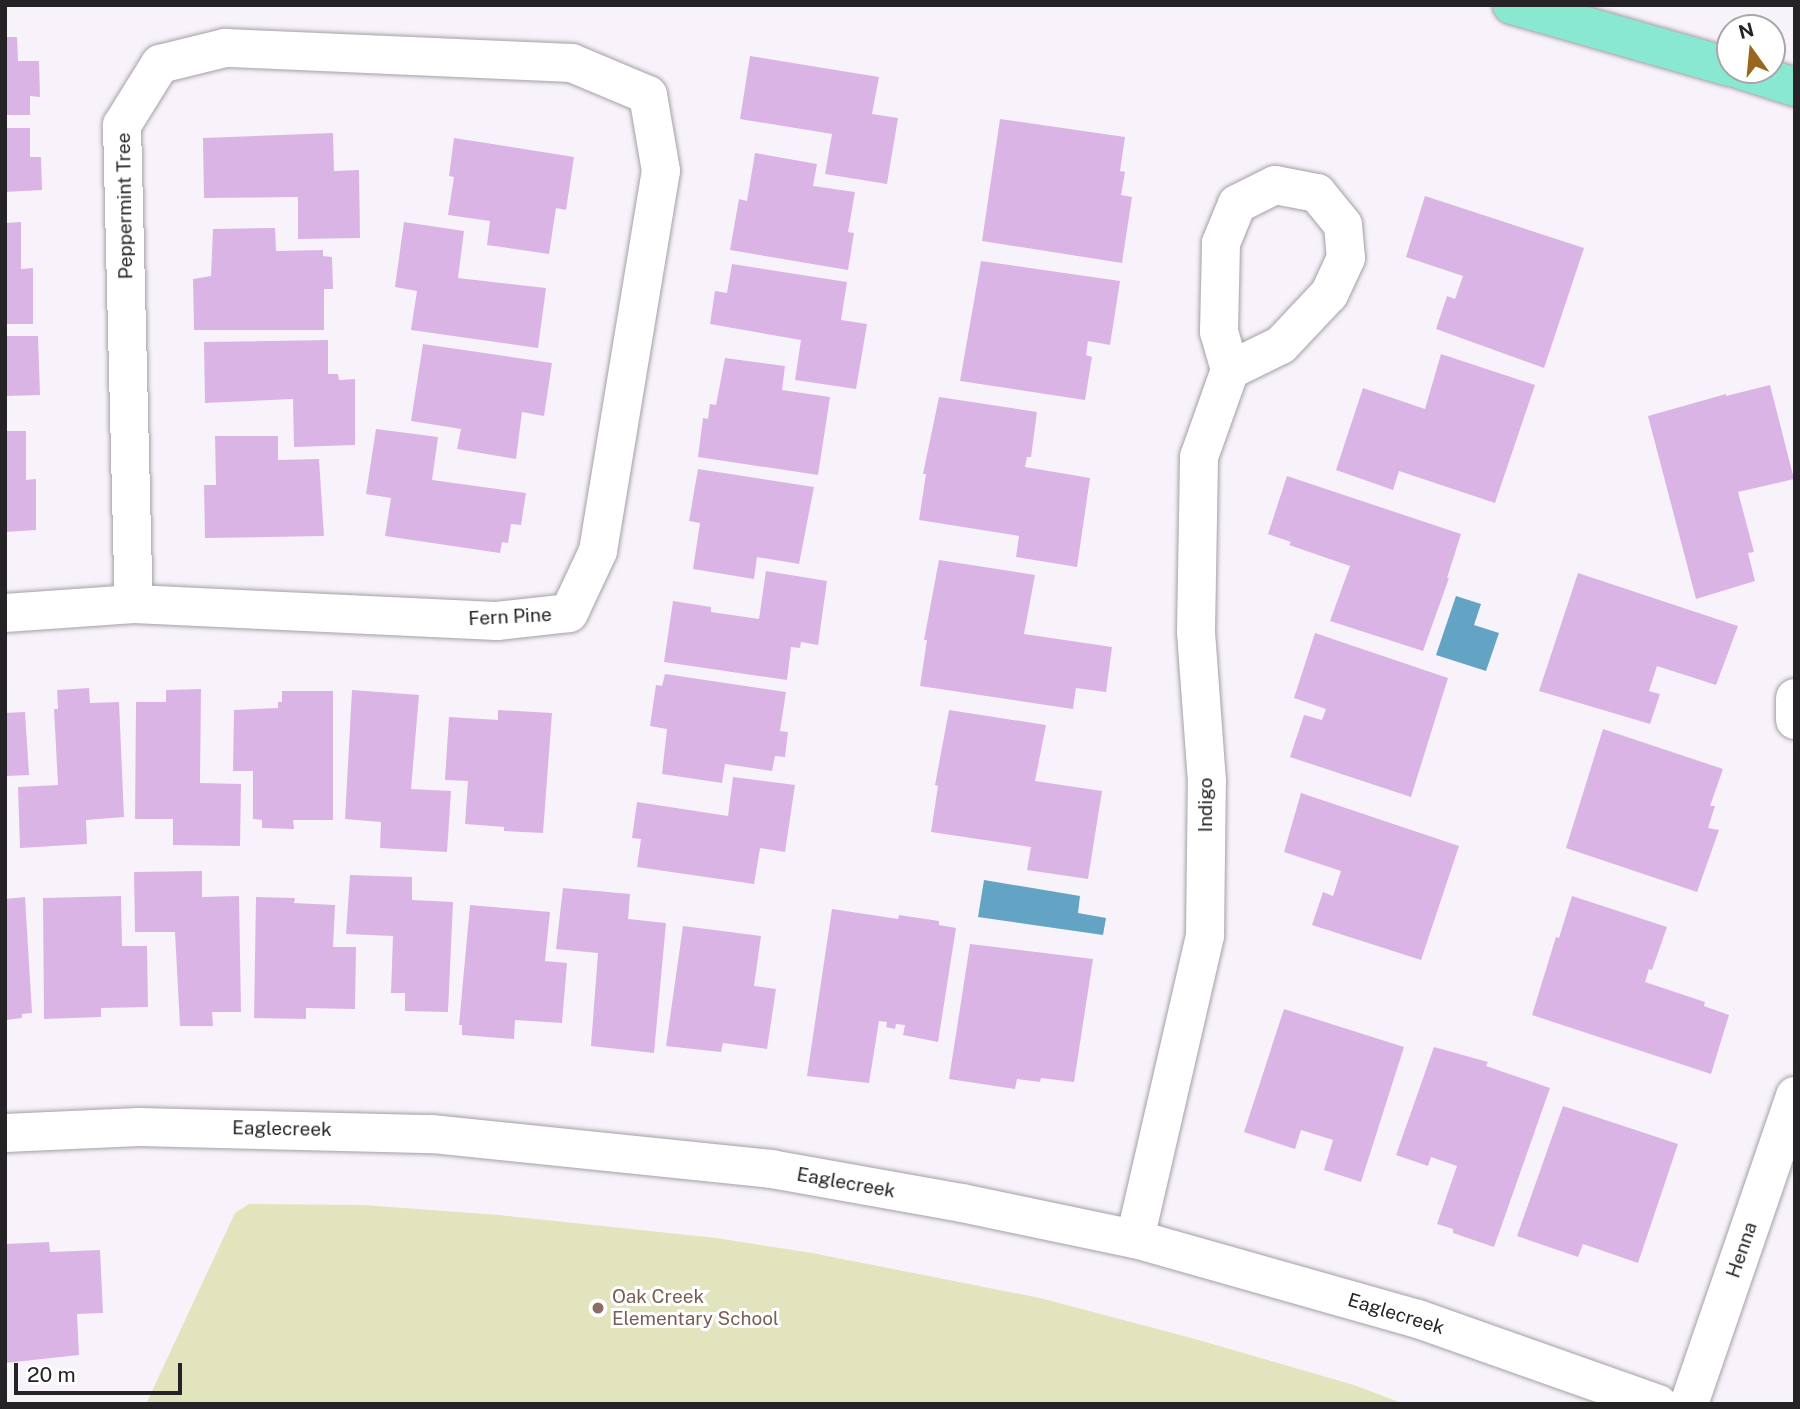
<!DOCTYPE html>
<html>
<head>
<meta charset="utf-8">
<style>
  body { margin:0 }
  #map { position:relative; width:1800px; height:1409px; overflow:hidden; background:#f8f3fa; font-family:"Public Sans",sans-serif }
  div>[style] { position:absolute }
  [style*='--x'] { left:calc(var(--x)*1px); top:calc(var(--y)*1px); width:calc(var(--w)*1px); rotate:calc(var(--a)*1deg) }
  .green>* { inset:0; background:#e1e4bd }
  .water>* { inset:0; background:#63a3c3 }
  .building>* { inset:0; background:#dbb4e6 }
  .roads { filter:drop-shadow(0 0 2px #a4a0a6) drop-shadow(0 0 2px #a4a0a6) }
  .minor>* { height:38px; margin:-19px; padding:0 19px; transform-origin:19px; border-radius:19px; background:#fff }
  .major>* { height:38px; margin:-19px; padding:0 19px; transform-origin:19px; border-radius:19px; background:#88e8d1 }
  .dots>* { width:19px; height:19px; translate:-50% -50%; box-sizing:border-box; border:4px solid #fff; border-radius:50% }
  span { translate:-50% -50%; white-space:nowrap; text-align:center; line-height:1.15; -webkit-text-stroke:6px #fff; paint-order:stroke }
  .street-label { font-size:19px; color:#252325 }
  .education-label { font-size:19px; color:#785e54 }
  .left { translate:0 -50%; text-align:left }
  .frame { position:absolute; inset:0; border:7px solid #252325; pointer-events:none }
  .north { position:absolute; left:1716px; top:14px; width:70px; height:70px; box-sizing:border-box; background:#fff; border:2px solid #a8a7a8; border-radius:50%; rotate:345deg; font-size:19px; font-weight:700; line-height:28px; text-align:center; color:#252325 }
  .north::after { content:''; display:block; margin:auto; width:24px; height:32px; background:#9a661c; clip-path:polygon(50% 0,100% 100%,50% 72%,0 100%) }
  .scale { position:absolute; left:14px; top:1363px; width:168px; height:32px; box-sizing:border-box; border:4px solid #252325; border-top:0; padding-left:9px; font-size:21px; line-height:24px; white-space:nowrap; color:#252325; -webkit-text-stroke:5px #fff; paint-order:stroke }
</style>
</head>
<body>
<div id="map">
  <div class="green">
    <i style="clip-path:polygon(249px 1204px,363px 1205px,499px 1215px,716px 1238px,812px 1253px,1040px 1298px,1195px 1339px,1354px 1385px,1404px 1404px,146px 1404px,235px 1213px)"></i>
  </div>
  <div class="water">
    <i style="clip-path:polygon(1456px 596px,1481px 604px,1474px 625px,1499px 633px,1486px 671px,1436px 655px)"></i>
    <i style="clip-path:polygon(984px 880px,1080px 896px,1078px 913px,1106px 918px,1103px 935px,978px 917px)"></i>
  </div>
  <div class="building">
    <i style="clip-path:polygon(5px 37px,17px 37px,18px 61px,39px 61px,40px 97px,30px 96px,30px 115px,5px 115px)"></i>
    <i style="clip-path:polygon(750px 56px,879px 77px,872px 114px,898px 118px,887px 184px,825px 174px,832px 134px,740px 119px)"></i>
    <i style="clip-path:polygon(1000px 119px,1125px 137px,1120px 171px,1125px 172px,1121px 195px,1132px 197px,1122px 263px,982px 241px)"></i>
    <i style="clip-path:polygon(5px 128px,30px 128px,30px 157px,41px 157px,42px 190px,5px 192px)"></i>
    <i style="clip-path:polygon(333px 133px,334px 171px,359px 170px,360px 238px,298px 239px,298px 197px,204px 198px,203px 138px)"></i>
    <i style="clip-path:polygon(454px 138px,574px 157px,566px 210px,556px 208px,549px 254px,487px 245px,490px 221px,448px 215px,454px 177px,449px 176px)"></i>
    <i style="clip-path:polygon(755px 153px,817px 164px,813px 186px,855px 192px,848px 232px,854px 233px,848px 270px,730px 250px,739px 199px,747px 201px)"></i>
    <i style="clip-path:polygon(1425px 196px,1584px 248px,1544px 368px,1436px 329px,1447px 296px,1455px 299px,1463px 276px,1406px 257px)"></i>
    <i style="clip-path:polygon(21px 222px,21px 269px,33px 268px,33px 324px,5px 324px,5px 223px)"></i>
    <i style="clip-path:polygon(404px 222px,464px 231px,458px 278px,546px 288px,538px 348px,411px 330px,417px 291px,395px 287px)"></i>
    <i style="clip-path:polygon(275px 228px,276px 251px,323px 250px,323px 256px,332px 257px,333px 289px,324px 289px,324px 330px,194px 330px,193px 279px,211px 276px,213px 229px)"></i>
    <i style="clip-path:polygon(981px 261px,1120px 281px,1110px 345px,1088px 341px,1086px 355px,1092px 357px,1085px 400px,960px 381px)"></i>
    <i style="clip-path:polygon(732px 264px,847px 282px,841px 320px,867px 324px,856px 389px,795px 380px,801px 340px,710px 324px,715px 291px,727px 293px)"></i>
    <i style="clip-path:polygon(5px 336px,38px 336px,40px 395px,5px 396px)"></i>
    <i style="clip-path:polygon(328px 340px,328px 374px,338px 374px,339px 380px,355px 379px,355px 445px,294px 447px,293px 399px,205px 403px,204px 342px)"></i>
    <i style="clip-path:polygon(423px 344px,552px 363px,544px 416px,522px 412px,516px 459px,457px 449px,461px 429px,411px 421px)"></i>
    <i style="clip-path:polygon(1441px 354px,1535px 385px,1495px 503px,1399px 471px,1393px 490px,1336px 470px,1363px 388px,1425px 409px)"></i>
    <i style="clip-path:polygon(725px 358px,785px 366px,782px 390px,830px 397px,818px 475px,698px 457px,703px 418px,708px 419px,710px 404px,716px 405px)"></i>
    <i style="clip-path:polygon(1770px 385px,1794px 479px,1738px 492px,1754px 552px,1748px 553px,1755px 581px,1696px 599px,1648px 416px,1726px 394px,1726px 396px)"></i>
    <i style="clip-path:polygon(939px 397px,1037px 412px,1031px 457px,1027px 457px,1025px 467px,1090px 478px,1077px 567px,1016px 557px,1019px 536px,919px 520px,926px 474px,923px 474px)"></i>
    <i style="clip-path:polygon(376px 429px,438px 437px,432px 480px,526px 493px,521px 525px,511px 524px,508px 543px,502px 542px,500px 553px,385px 536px,391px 498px,366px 494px)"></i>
    <i style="clip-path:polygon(5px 431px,26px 431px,26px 480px,36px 479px,36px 530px,5px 532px)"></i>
    <i style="clip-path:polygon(215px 436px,278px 436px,278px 460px,319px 459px,324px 536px,205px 538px,204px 485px,216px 485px)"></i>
    <i style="clip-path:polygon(698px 469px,814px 487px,799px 564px,757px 557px,754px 579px,693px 569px,700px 523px,689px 521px)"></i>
    <i style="clip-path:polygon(1287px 476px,1461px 534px,1447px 578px,1449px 578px,1423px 651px,1330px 621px,1350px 566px,1289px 545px,1291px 542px,1268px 534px)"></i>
    <i style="clip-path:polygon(939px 560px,1035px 575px,1024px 634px,1112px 647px,1106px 692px,1076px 688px,1073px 709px,920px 686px,927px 640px,924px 640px)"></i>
    <i style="clip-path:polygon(766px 571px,827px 581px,818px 645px,801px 642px,800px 648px,791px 647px,787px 680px,664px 662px,673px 601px,711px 607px,711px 612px,759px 619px)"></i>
    <i style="clip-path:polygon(1578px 573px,1738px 626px,1716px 685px,1657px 666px,1649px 691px,1660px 694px,1650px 724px,1539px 691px)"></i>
    <i style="clip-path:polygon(1315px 633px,1448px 678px,1411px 797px,1290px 757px,1304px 715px,1322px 720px,1326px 709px,1294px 698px)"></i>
    <i style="clip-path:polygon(665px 674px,786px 692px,780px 731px,788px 732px,785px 757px,775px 756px,772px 771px,725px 764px,722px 783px,662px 774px,667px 729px,650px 726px,656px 685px,662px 686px)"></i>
    <i style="clip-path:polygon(89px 688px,90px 703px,119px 702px,124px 817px,86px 820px,87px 844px,20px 848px,18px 787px,58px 785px,54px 709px,58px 709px,57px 690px)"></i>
    <i style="clip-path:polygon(201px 689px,200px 783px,241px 784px,240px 846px,173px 845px,173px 819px,135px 819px,136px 702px,166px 702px,166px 690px)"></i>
    <i style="clip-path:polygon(352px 690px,419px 695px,411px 789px,451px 791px,447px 852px,380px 848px,381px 822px,345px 819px)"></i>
    <i style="clip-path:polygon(282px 691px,333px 691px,333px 820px,293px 820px,294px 829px,262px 828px,262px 820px,253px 819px,253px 771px,233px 771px,234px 710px,278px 708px,278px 702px,282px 702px)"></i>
    <i style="clip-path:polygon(498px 710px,552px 713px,543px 833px,504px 831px,504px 827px,465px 824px,468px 781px,445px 780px,449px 717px,498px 720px)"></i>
    <i style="clip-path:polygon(949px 710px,1046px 725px,1035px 781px,1102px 791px,1088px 879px,1027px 870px,1031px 847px,931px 832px,938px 786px,935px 785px)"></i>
    <i style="clip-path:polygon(25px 712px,29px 775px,5px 776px,5px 713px)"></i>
    <i style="clip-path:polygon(1603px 729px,1723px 769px,1710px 806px,1715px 806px,1708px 828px,1719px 830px,1697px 892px,1566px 848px)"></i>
    <i style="clip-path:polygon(733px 777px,795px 785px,785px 852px,760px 848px,754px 884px,637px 867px,641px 839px,632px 838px,637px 802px,728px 816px)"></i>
    <i style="clip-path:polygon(1301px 793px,1459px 846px,1421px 960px,1312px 925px,1323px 892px,1333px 896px,1341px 871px,1284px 852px)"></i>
    <i style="clip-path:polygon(202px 871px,202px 897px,239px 896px,241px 1012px,212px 1012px,213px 1026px,180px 1026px,175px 932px,135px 932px,134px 872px)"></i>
    <i style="clip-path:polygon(350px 875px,412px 877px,412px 900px,453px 902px,448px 1012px,405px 1011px,405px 993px,391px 993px,393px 936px,346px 934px)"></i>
    <i style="clip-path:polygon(563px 888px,630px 894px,628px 919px,666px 923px,654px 1053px,591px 1046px,598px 953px,556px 949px)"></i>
    <i style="clip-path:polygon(121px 896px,122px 946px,147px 946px,148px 1007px,101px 1008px,101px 1017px,44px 1019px,43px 898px)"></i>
    <i style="clip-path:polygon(1572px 896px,1667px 927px,1652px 970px,1649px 969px,1645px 982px,1705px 1002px,1704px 1006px,1729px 1015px,1711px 1074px,1532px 1015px,1556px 937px,1559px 938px)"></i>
    <i style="clip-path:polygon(25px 897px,32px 1013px,22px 1014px,22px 1018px,5px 1020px,5px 899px)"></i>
    <i style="clip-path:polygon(256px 897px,295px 898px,294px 903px,335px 905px,333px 947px,356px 947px,355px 1009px,306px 1008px,306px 1019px,254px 1018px)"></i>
    <i style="clip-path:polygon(470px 905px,550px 912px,545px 961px,567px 963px,562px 1023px,515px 1020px,514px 1039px,462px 1035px,462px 1025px,459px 1025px)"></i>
    <i style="clip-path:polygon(832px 909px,898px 919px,899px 915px,939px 921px,939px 925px,956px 928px,938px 1042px,903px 1035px,905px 1025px,896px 1024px,895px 1029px,886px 1027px,887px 1022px,879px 1021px,869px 1083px,807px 1076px)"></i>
    <i style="clip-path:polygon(683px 926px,761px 936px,754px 986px,776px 989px,767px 1049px,723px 1043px,721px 1052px,666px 1046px)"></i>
    <i style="clip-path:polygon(970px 944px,1093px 959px,1074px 1082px,1041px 1078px,1040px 1082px,1017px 1079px,1015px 1089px,949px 1079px)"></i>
    <i style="clip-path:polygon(1284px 1009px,1404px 1047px,1361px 1182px,1324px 1170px,1333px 1140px,1301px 1130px,1295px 1149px,1244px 1132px)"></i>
    <i style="clip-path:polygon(1434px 1047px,1488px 1062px,1486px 1066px,1550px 1088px,1494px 1247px,1453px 1233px,1453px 1229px,1437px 1224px,1457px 1166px,1431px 1157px,1428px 1166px,1396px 1155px)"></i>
    <i style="clip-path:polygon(1563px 1106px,1678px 1144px,1638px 1263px,1583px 1244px,1578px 1257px,1517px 1236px)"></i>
    <i style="clip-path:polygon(49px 1242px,50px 1252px,100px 1250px,103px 1313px,77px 1314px,79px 1355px,5px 1363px,5px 1244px)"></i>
  </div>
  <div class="roads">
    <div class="minor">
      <i style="--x:1275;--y:185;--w:43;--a:10.8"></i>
      <i style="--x:1317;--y:193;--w:41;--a:50.9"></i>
      <i style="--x:1343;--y:225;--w:33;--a:85"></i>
      <i style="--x:1346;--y:258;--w:40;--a:115"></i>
      <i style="--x:1329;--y:294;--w:70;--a:133.3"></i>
      <i style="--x:1281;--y:345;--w:57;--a:153.9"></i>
      <i style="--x:1230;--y:370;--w:40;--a:-106"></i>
      <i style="--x:1219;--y:332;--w:89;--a:-88.7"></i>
      <i style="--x:1221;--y:243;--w:42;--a:-67.7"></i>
      <i style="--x:1237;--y:204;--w:42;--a:-26.6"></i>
      <i style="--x:5;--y:613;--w:129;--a:-4"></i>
      <i style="--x:134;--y:604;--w:363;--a:2.7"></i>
      <i style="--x:497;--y:621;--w:72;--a:-6.3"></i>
      <i style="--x:569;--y:613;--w:68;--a:-64.9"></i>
      <i style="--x:598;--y:551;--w:385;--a:-80.6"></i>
      <i style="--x:661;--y:171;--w:77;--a:-99.7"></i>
      <i style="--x:648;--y:95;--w:82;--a:-157.2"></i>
      <i style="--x:572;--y:63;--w:347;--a:-177.5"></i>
      <i style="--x:225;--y:48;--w:67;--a:166.2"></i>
      <i style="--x:160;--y:64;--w:72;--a:121.9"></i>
      <i style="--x:122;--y:125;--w:479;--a:88.6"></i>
      <i style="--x:1795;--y:698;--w:22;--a:90"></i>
      <i style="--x:5;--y:1133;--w:134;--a:-2.6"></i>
      <i style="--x:139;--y:1127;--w:294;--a:1.4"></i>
      <i style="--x:433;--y:1134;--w:340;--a:5.9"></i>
      <i style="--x:771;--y:1169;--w:194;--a:10.1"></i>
      <i style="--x:962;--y:1203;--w:177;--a:11.8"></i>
      <i style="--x:1135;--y:1239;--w:294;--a:15.8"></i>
      <i style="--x:1418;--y:1319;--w:255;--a:19.5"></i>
      <i style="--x:1135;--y:1239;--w:312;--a:-77"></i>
      <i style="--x:1205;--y:935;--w:153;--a:-89.3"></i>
      <i style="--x:1207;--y:782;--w:150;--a:-94.2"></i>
      <i style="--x:1196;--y:632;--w:175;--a:-89"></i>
      <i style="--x:1199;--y:457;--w:92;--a:-70.4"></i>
      <i style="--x:1689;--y:1404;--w:326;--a:-71"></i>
    </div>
    <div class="major">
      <i style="--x:1512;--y:5;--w:227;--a:15.9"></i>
      <i style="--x:1741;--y:70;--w:57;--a:17.5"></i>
    </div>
  </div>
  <div class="dots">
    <i style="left:598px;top:1308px;background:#8d6e63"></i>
  </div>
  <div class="street-label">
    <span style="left:125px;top:206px;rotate:-91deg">Peppermint Tree</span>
    <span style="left:510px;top:617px;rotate:-3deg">Fern Pine</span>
    <span style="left:1206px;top:805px;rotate:-90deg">Indigo</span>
    <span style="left:282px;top:1129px;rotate:1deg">Eaglecreek</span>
    <span style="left:846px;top:1183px;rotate:10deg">Eaglecreek</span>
    <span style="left:1742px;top:1250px;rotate:-71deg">Henna</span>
    <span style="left:1396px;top:1314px;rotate:17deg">Eaglecreek</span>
  </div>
  <div class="education-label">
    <span class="left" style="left:612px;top:1308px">Oak Creek<br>Elementary School</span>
  </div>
  <div class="frame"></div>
  <div class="north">N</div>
  <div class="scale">20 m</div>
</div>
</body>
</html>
